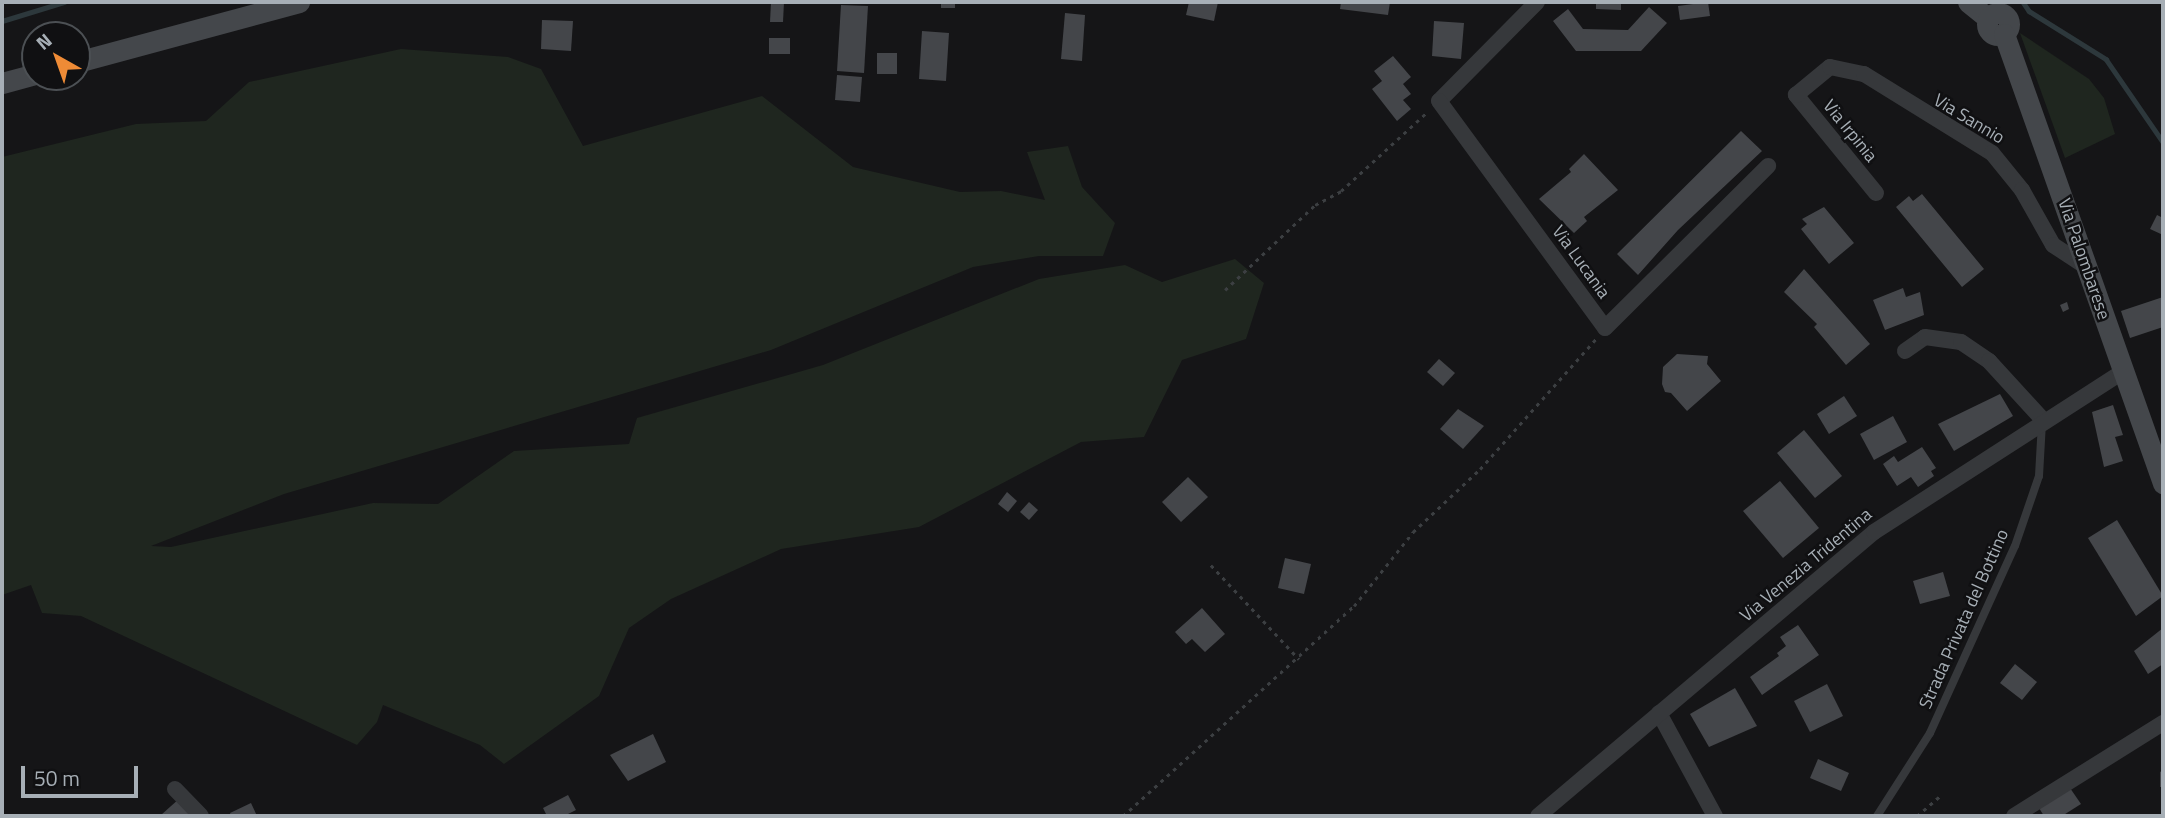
<!DOCTYPE html>
<html>
<head>
<meta charset="utf-8">
<style>
  body { margin:0 }
  #map { position:relative; width:2165px; height:818px; overflow:hidden; background:#151517; font-family:"Titillium Web",sans-serif }
  div>[style] { position:absolute }
  [style*='--x'] { left:calc(var(--x)*1px); top:calc(var(--y)*1px); width:calc(var(--w)*1px); rotate:calc(var(--a)*1deg) }
  .green>* { inset:0; background:#1f261f }
  .stream>* { height:4.5px; margin:-2.25px; padding:0 2.25px; transform-origin:2.25px; border-radius:2.25px; background:#2d383c }
  .building>* { inset:0; background:#44464a }
  .path>* { height:2.5px; margin-top:-1.25px; transform-origin:0; background:repeating-linear-gradient(90deg,#3c3f42 0 3.5px,transparent 0 8.5px) }
  .service>* { height:8px; margin:-4px; padding:0 4px; transform-origin:4px; border-radius:4px; background:#36383b }
  .minor>* { height:16px; margin:-8px; padding:0 8px; transform-origin:8px; border-radius:8px; background:#36383b }
  .secondary>* { height:21px; margin:-10.5px; padding:0 10.5px; transform-origin:10.5px; border-radius:10.5px; background:#44474b }
  .secondary>.ring { margin:-10.5px; padding:0; box-sizing:content-box; background:none; border:21px solid #44474b; border-radius:50% }
  span { translate:-50% -50%; white-space:nowrap; text-align:center; line-height:1.15; -webkit-text-stroke:5px #101012; paint-order:stroke }
  .street-label { font-size:18px; color:#a7afb6 }
  .frame { position:absolute; inset:0; border:4px solid #a7afb6; pointer-events:none }
  .north { position:absolute; left:21px; top:21px; width:70px; height:70px; box-sizing:border-box; background:#101012; border:2px solid #4c5054; border-radius:50%; rotate:320deg; font-size:19px; font-weight:700; line-height:28px; text-align:center; color:#a7afb6 }
  .north::after { content:''; display:block; margin:auto; width:24px; height:32px; background:#ee8b36; clip-path:polygon(50% 0,100% 100%,50% 72%,0 100%) }
  .scale { position:absolute; left:21px; top:766px; width:117px; height:32px; box-sizing:border-box; border:4px solid #a7afb6; border-top:0; padding-left:9px; font-size:21px; line-height:24px; white-space:nowrap; color:#a7afb6; -webkit-text-stroke:5px #101012; paint-order:stroke }
</style>
</head>
<body>
<div id="map">
  <div class="green">
    <i style="clip-path:polygon(2020px 33px,2089px 79px,2104px 98px,2115px 134px,2065px 158px)"></i>
    <i style="clip-path:polygon(401px 49px,508px 57px,541px 69px,583px 146px,762px 96px,853px 167px,960px 192px,1001px 191px,1045px 200px,1027px 152px,1068px 146px,1082px 187px,1115px 223px,1103px 256px,1039px 256px,973px 267px,771px 350px,284px 494px,151px 546px,171px 547px,373px 503px,438px 504px,514px 451px,629px 444px,637px 418px,823px 365px,1039px 279px,1125px 265px,1162px 282px,1235px 259px,1264px 283px,1246px 339px,1182px 360px,1144px 437px,1081px 442px,919px 527px,781px 549px,671px 599px,629px 628px,599px 696px,504px 764px,480px 745px,383px 705px,377px 722px,357px 745px,81px 616px,42px 613px,31px 585px,2px 595px,2px 157px,136px 124px,206px 121px,249px 82px)"></i>
  </div>
  <div class="stream">
    <i style="--x:2023;--y:2;--w:11;--a:56"></i>
    <i style="--x:2029;--y:11;--w:91;--a:31.9"></i>
    <i style="--x:2106;--y:59;--w:101;--a:55.5"></i>
    <i style="--x:2;--y:21;--w:65;--a:-17"></i>
  </div>
  <div class="building">
    <i style="clip-path:polygon(771px 2px,784px 2px,783px 22px,770px 22px)"></i>
    <i style="clip-path:polygon(941px 2px,955px 2px,955px 8px,941px 8px)"></i>
    <i style="clip-path:polygon(1189px 2px,1218px 2px,1214px 21px,1186px 15px)"></i>
    <i style="clip-path:polygon(1341px 2px,1390px 2px,1388px 15px,1340px 9px)"></i>
    <i style="clip-path:polygon(1596px 2px,1621px 2px,1621px 10px,1596px 9px)"></i>
    <i style="clip-path:polygon(1708px 2px,1710px 16px,1680px 20px,1678px 6px)"></i>
    <i style="clip-path:polygon(841px 5px,868px 6px,864px 73px,837px 71px)"></i>
    <i style="clip-path:polygon(1649px 7px,1667px 23px,1641px 51px,1576px 51px,1553px 21px,1568px 9px,1583px 29px,1628px 30px)"></i>
    <i style="clip-path:polygon(1065px 13px,1085px 15px,1082px 61px,1061px 59px)"></i>
    <i style="clip-path:polygon(542px 20px,573px 21px,571px 51px,541px 49px)"></i>
    <i style="clip-path:polygon(1434px 21px,1464px 23px,1461px 59px,1432px 56px)"></i>
    <i style="clip-path:polygon(922px 31px,949px 33px,946px 81px,919px 79px)"></i>
    <i style="clip-path:polygon(769px 38px,790px 38px,790px 54px,769px 54px)"></i>
    <i style="clip-path:polygon(877px 53px,897px 53px,897px 74px,877px 74px)"></i>
    <i style="clip-path:polygon(1393px 56px,1411px 77px,1403px 84px,1411px 94px,1403px 100px,1411px 109px,1397px 121px,1372px 89px,1382px 81px,1374px 71px)"></i>
    <i style="clip-path:polygon(837px 75px,862px 77px,860px 102px,835px 100px)"></i>
    <i style="clip-path:polygon(1741px 131px,1762px 151px,1678px 230px,1638px 275px,1617px 254px)"></i>
    <i style="clip-path:polygon(1584px 154px,1618px 190px,1584px 217px,1587px 221px,1574px 233px,1539px 199px,1571px 172px,1569px 169px)"></i>
    <i style="clip-path:polygon(1922px 194px,1984px 269px,1962px 287px,1896px 207px,1909px 196px,1913px 201px)"></i>
    <i style="clip-path:polygon(1824px 207px,1854px 243px,1829px 264px,1801px 229px,1807px 224px,1802px 219px)"></i>
    <i style="clip-path:polygon(2157px 215px,2163px 218px,2163px 235px,2150px 229px)"></i>
    <i style="clip-path:polygon(1804px 269px,1870px 344px,1846px 365px,1814px 327px,1817px 324px,1784px 292px)"></i>
    <i style="clip-path:polygon(1903px 288px,1906px 297px,1920px 292px,1924px 315px,1885px 330px,1873px 300px)"></i>
    <i style="clip-path:polygon(2163px 297px,2163px 327px,2130px 338px,2121px 311px)"></i>
    <i style="clip-path:polygon(2067px 302px,2069px 309px,2063px 312px,2060px 305px)"></i>
    <i style="clip-path:polygon(1677px 354px,1708px 356px,1707px 364px,1721px 381px,1687px 411px,1671px 393px,1665px 392px,1662px 384px,1663px 367px)"></i>
    <i style="clip-path:polygon(1439px 359px,1455px 373px,1443px 386px,1427px 372px)"></i>
    <i style="clip-path:polygon(2000px 394px,2013px 416px,1954px 451px,1938px 424px)"></i>
    <i style="clip-path:polygon(1844px 396px,1857px 416px,1829px 434px,1817px 414px)"></i>
    <i style="clip-path:polygon(2113px 405px,2123px 435px,2115px 437px,2123px 461px,2104px 467px,2092px 412px)"></i>
    <i style="clip-path:polygon(1458px 409px,1484px 426px,1463px 449px,1440px 429px)"></i>
    <i style="clip-path:polygon(1893px 416px,1907px 442px,1874px 460px,1860px 434px)"></i>
    <i style="clip-path:polygon(1804px 430px,1842px 476px,1815px 498px,1777px 453px)"></i>
    <i style="clip-path:polygon(1922px 447px,1936px 468px,1931px 471px,1934px 476px,1918px 487px,1911px 477px,1897px 486px,1883px 464px,1894px 456px,1898px 462px)"></i>
    <i style="clip-path:polygon(1188px 477px,1208px 497px,1181px 522px,1162px 502px)"></i>
    <i style="clip-path:polygon(1780px 481px,1819px 528px,1783px 558px,1743px 511px)"></i>
    <i style="clip-path:polygon(1007px 492px,1017px 501px,1008px 512px,998px 504px)"></i>
    <i style="clip-path:polygon(1029px 502px,1038px 510px,1029px 520px,1020px 512px)"></i>
    <i style="clip-path:polygon(2117px 520px,2163px 596px,2136px 616px,2088px 538px)"></i>
    <i style="clip-path:polygon(1285px 558px,1311px 564px,1304px 594px,1278px 588px)"></i>
    <i style="clip-path:polygon(1943px 572px,1950px 596px,1920px 604px,1913px 581px)"></i>
    <i style="clip-path:polygon(1202px 608px,1225px 634px,1205px 652px,1192px 639px,1186px 644px,1175px 632px)"></i>
    <i style="clip-path:polygon(1798px 625px,1819px 655px,1762px 695px,1750px 677px,1779px 656px,1777px 653px,1786px 646px,1780px 637px)"></i>
    <i style="clip-path:polygon(2163px 628px,2163px 664px,2148px 674px,2134px 651px)"></i>
    <i style="clip-path:polygon(2015px 664px,2037px 682px,2022px 700px,2000px 683px)"></i>
    <i style="clip-path:polygon(1827px 684px,1843px 716px,1810px 732px,1794px 701px)"></i>
    <i style="clip-path:polygon(1735px 688px,1757px 726px,1709px 747px,1690px 714px)"></i>
    <i style="clip-path:polygon(653px 734px,666px 762px,628px 781px,610px 755px)"></i>
    <i style="clip-path:polygon(1818px 759px,1849px 773px,1841px 791px,1810px 778px)"></i>
    <i style="clip-path:polygon(2163px 770px,2163px 787px,2160px 787px,2160px 772px)"></i>
    <i style="clip-path:polygon(2070px 788px,2081px 804px,2062px 816px,2044px 816px,2039px 808px)"></i>
    <i style="clip-path:polygon(568px 795px,576px 810px,564px 816px,547px 816px,543px 808px)"></i>
    <i style="clip-path:polygon(180px 798px,195px 816px,162px 816px,161px 815px)"></i>
    <i style="clip-path:polygon(251px 803px,257px 816px,231px 816px,230px 813px)"></i>
  </div>
  <div class="path">
    <i style="--x:1225;--y:290;--w:124;--a:-43.4"></i>
    <i style="--x:1315;--y:205;--w:30;--a:-28"></i>
    <i style="--x:1341;--y:191;--w:115;--a:-42.5"></i>
    <i style="--x:1211;--y:565;--w:129;--a:46.9"></i>
    <i style="--x:1123;--y:816;--w:312;--a:-42.3"></i>
    <i style="--x:1354;--y:606;--w:95;--a:-51.4"></i>
    <i style="--x:1413;--y:532;--w:92;--a:-43.2"></i>
    <i style="--x:1480;--y:469;--w:174;--a:-48.3"></i>
    <i style="--x:1917;--y:816;--w:30;--a:-41"></i>
  </div>
  <div class="service">
    <i style="--x:1877;--y:816;--w:98;--a:-57.4"></i>
    <i style="--x:1930;--y:733;--w:205;--a:-65.6"></i>
    <i style="--x:2015;--y:546;--w:74;--a:-71.1"></i>
    <i style="--x:2039;--y:476;--w:53;--a:-86.8"></i>
  </div>
  <div class="minor">
    <i style="--x:1537;--y:2;--w:139;--a:134.7"></i>
    <i style="--x:1439;--y:101;--w:281;--a:53.8"></i>
    <i style="--x:1605;--y:328;--w:230;--a:-44.8"></i>
    <i style="--x:1876;--y:193;--w:127;--a:-129.2"></i>
    <i style="--x:1796;--y:95;--w:44;--a:-39.5"></i>
    <i style="--x:1830;--y:67;--w:35;--a:12"></i>
    <i style="--x:1864;--y:74;--w:150;--a:31.7"></i>
    <i style="--x:1992;--y:153;--w:48;--a:51"></i>
    <i style="--x:2022;--y:190;--w:63;--a:60.6"></i>
    <i style="--x:2053;--y:245;--w:42;--a:33.3"></i>
    <i style="--x:1905;--y:351;--w:24;--a:-35"></i>
    <i style="--x:1925;--y:337;--w:36;--a:8"></i>
    <i style="--x:1961;--y:342;--w:34;--a:34"></i>
    <i style="--x:1989;--y:361;--w:80;--a:47.5"></i>
    <i style="--x:1659;--y:713;--w:117;--a:61.5"></i>
    <i style="--x:175;--y:789;--w:37;--a:46"></i>
    <i style="--x:1538;--y:816;--w:440;--a:-40.2"></i>
    <i style="--x:1874;--y:532;--w:294;--a:-32.8"></i>
    <i style="--x:2014;--y:816;--w:176;--a:-32"></i>
  </div>
  <div class="secondary">
    <i style="--x:1968;--y:2;--w:26;--a:39"></i>
    <i class="ring" style="left:1987px;top:13px;width:1px;height:1px"></i>
    <i style="--x:2004;--y:34;--w:477;--a:70.5"></i>
    <i style="--x:77;--y:62;--w:230;--a:-15.1"></i>
    <i style="--x:2;--y:83;--w:34;--a:-15"></i>
  </div>
  <div class="street-label">
    <span style="left:1969px;top:119px;rotate:31deg">Via Sannio</span>
    <span style="left:1850px;top:131px;rotate:51deg">Via Irpinia</span>
    <span style="left:2084px;top:259px;rotate:71deg">Via Palombarese</span>
    <span style="left:1581px;top:262px;rotate:54deg">Via Lucania</span>
    <span style="left:1806px;top:565px;rotate:-40deg">Via Venezia Tridentina</span>
    <span style="left:1964px;top:619px;rotate:-66deg">Strada Privata del Bottino</span>
  </div>
  <div class="frame"></div>
  <div class="north">N</div>
  <div class="scale">50 m</div>
</div>
</body>
</html>
